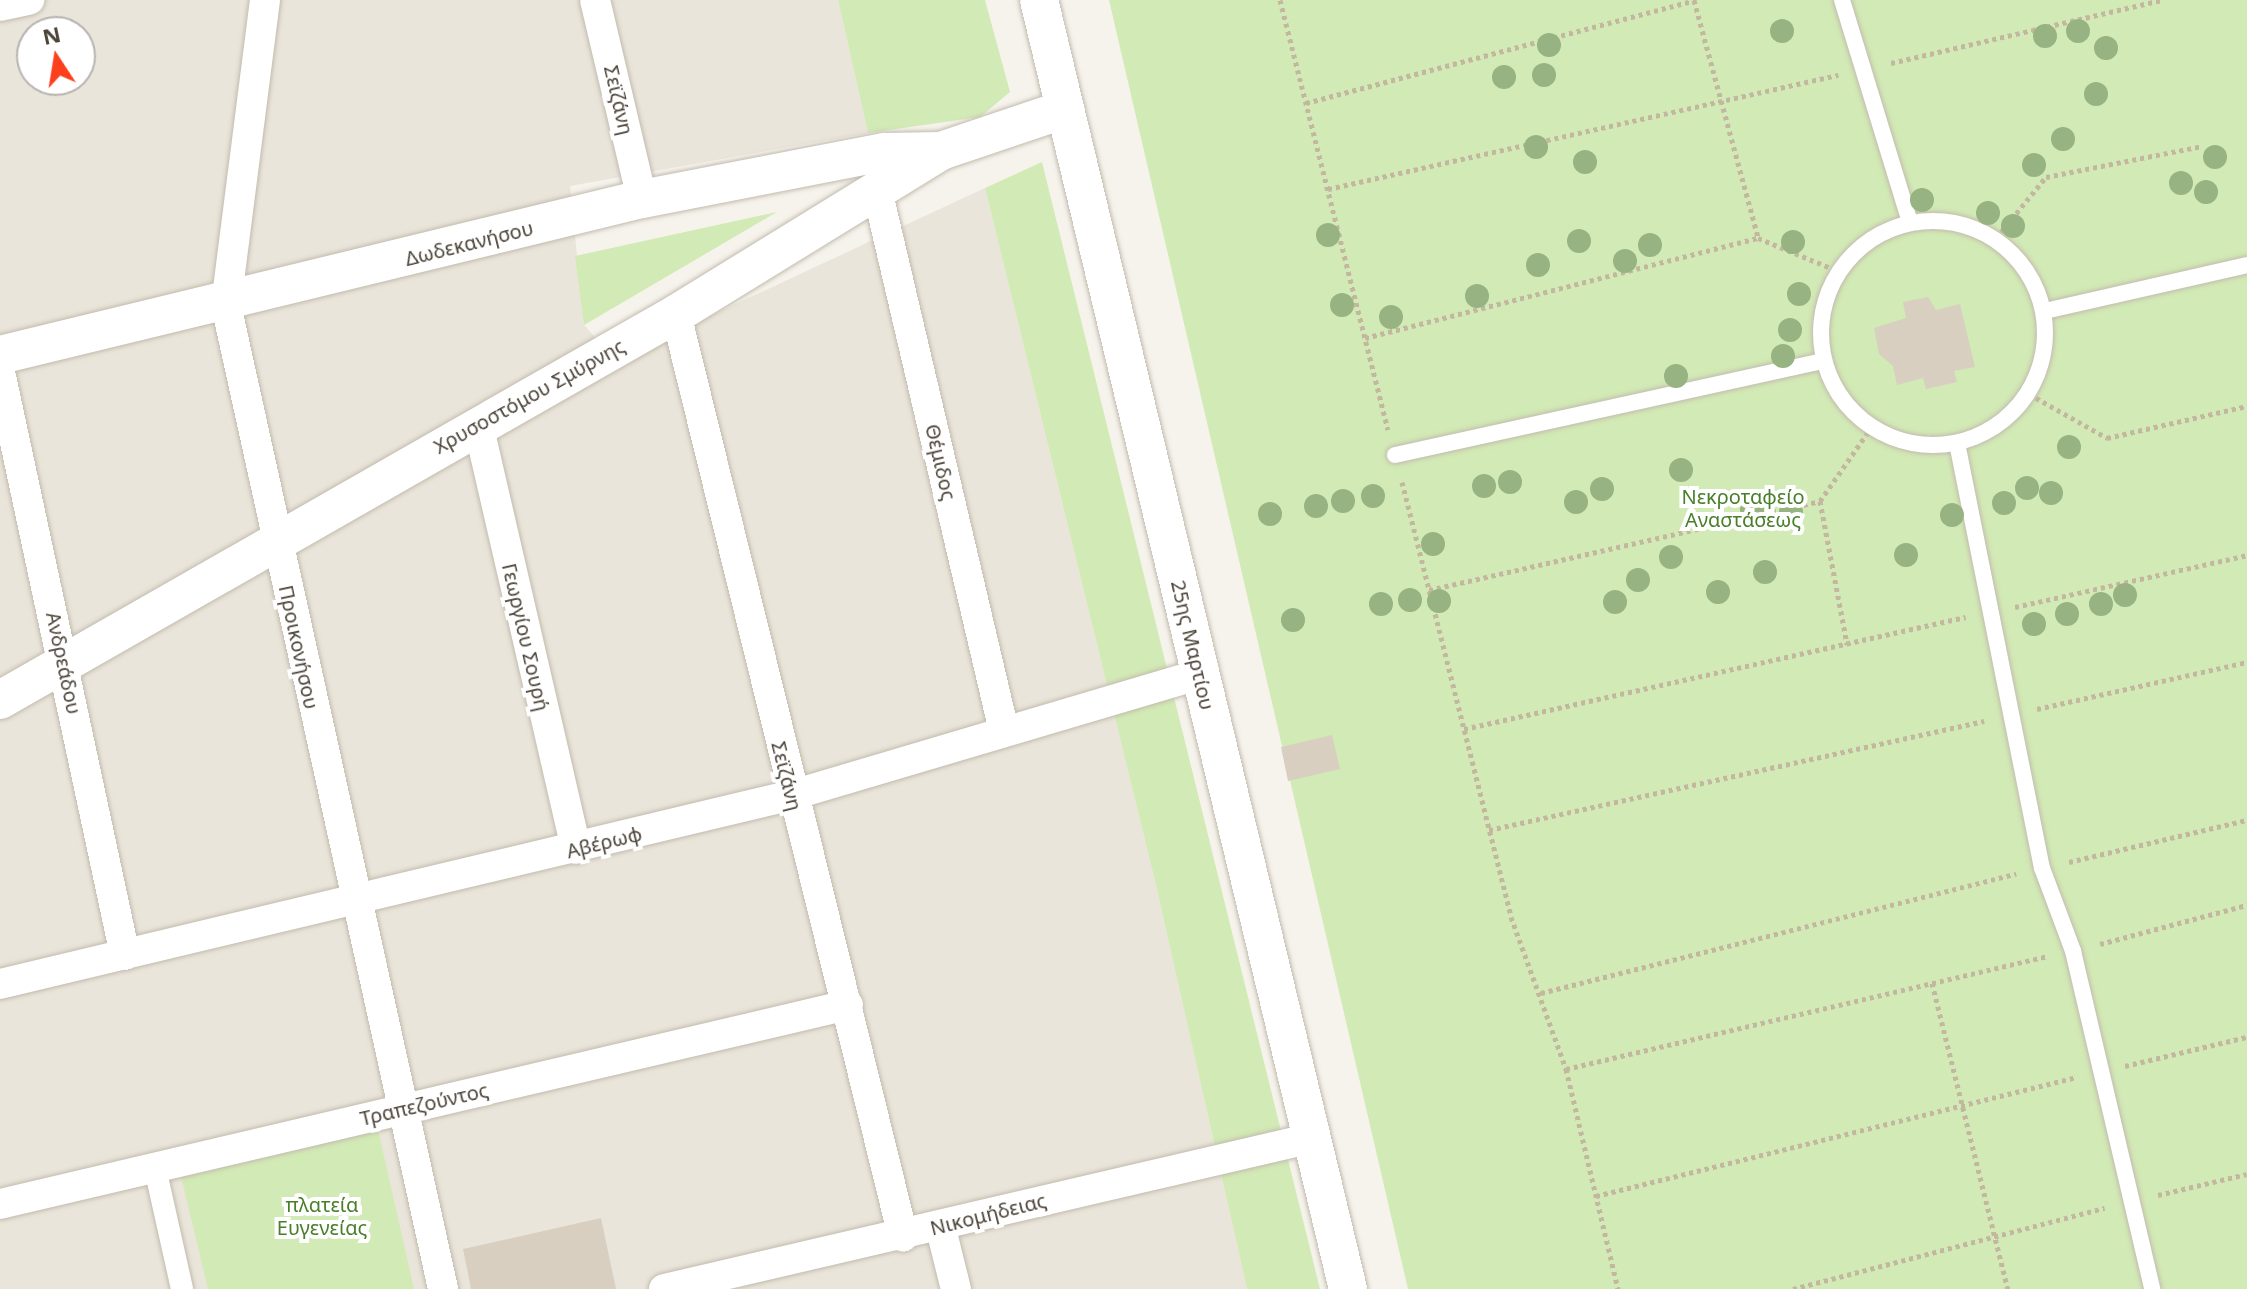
<!DOCTYPE html>
<html>
<head>
<meta charset="utf-8">
<style>
  body { margin:0 }
  #map { position:relative; width:2247px; height:1289px; overflow:hidden; background:#f6f3ec; font-family:"Noto Sans",sans-serif }
  div>[style] { position:absolute }
  [style*='--x'] { left:calc(var(--x)*1px); top:calc(var(--y)*1px); width:calc(var(--w)*1px); rotate:calc(var(--a)*1deg) }
  .residential>* { inset:0; background:#eae5da }
  .green>* { inset:0; background:#d2eab5 }
  .building>* { inset:0; background:#d8cfc1 }
  .path>* { height:5px; margin-top:-2.5px; transform-origin:0; background:repeating-linear-gradient(90deg,#c4b79f 0 4px,transparent 0 8px) }
  .roads { filter:drop-shadow(0 0 2px #c2bbae) drop-shadow(0 0 2px #c2bbae) }
  .service>* { height:16px; margin:-8px; padding:0 8px; transform-origin:8px; border-radius:8px; background:#fff }
  .service>.ring { margin:-8px; padding:0; box-sizing:content-box; background:none; border:16px solid #fff; border-radius:50% }
  .pedestrian>* { height:22px; margin:-11px; padding:0 11px; transform-origin:11px; border-radius:11px; background:#fff }
  .minor>* { height:30px; margin:-15px; padding:0 15px; transform-origin:15px; border-radius:15px; background:#fff }
  .tertiary>* { height:38px; margin:-19px; padding:0 19px; transform-origin:19px; border-radius:19px; background:#fff }
  .trees>* { width:24px; height:24px; margin:-12px; border-radius:50%; background:#97b381 }
  span { translate:-50% -50%; white-space:nowrap; text-align:center; line-height:1.15; -webkit-text-stroke:8px #fff; paint-order:stroke }
  .street-label { font-size:20px; color:#4b4439 }
  .park-label { font-size:20px; color:#4a7f2a }
  .north { position:absolute; left:16px; top:16px; width:80px; height:80px; box-sizing:border-box; background:#fff; border:2px solid #b7b4b0; border-radius:50%; rotate:348deg; font-size:22px; font-weight:700; line-height:32px; text-align:center; color:#4b4439 }
  .north::after { content:''; display:block; margin:auto; width:28px; height:36px; background:#fc3f1d; clip-path:polygon(50% 0,100% 100%,50% 72%,0 100%) }
</style>
</head>
<body>
<div id="map">
  <div class="residential">
    <i style="clip-path:polygon(evenodd,0 0,838px 0,868px 133px,570px 186px,584px 325px,615px 360px,985px 188px,1155px 881px,1247px 1289px,0 1289px,0 0,32px 32px,80px 32px,80px 80px,32px 80px,32px 32px)"></i>
  </div>
  <div class="green">
    <i style="clip-path:polygon(838px 0,985px 0,1010px 92px,980px 117px,868px 133px)"></i>
    <i style="clip-path:polygon(1109px 0,2247px 0,2247px 1289px,1408px 1289px)"></i>
    <i style="clip-path:polygon(1042px 162px,1320px 1289px,1247px 1289px,1155px 881px,985px 188px)"></i>
    <i style="clip-path:polygon(777px 212px,584px 325px,575px 256px)"></i>
    <i style="clip-path:polygon(377px 1125px,414px 1289px,208px 1289px,181px 1176px)"></i>
  </div>
  <div class="building">
    <i style="clip-path:polygon(1928px 297px,1936px 310px,1960px 304px,1975px 367px,1954px 371px,1957px 382px,1926px 389px,1923px 378px,1897px 385px,1893px 366px,1879px 354px,1874px 328px,1906px 318px,1903px 302px)"></i>
    <i style="clip-path:polygon(1332px 735px,1340px 769px,1288px 781px,1281px 747px)"></i>
    <i style="clip-path:polygon(601px 1218px,616px 1289px,471px 1289px,463px 1249px)"></i>
  </div>
  <div class="path">
    <i style="--x:1280;--y:0;--w:443;--a:75.9"></i>
    <i style="--x:1694;--y:0;--w:246;--a:74.9"></i>
    <i style="--x:1891;--y:63;--w:278;--a:-13.1"></i>
    <i style="--x:1306;--y:103;--w:403;--a:-14.8"></i>
    <i style="--x:1328;--y:189;--w:523;--a:-12.6"></i>
    <i style="--x:1996;--y:238;--w:79;--a:-50.7"></i>
    <i style="--x:2046;--y:177;--w:159;--a:-11.2"></i>
    <i style="--x:1365;--y:338;--w:406;--a:-14.3"></i>
    <i style="--x:1758;--y:238;--w:87;--a:22.4"></i>
    <i style="--x:2029;--y:394;--w:90;--a:29.4"></i>
    <i style="--x:2107;--y:438;--w:144;--a:-12.9"></i>
    <i style="--x:1402;--y:482;--w:448;--a:75.9"></i>
    <i style="--x:1511;--y:917;--w:162;--a:70.1"></i>
    <i style="--x:1566;--y:1069;--w:226;--a:76.7"></i>
    <i style="--x:1820;--y:501;--w:146;--a:79.3"></i>
    <i style="--x:1429;--y:590;--w:401;--a:-12.8"></i>
    <i style="--x:1820;--y:501;--w:89;--a:-55.1"></i>
    <i style="--x:2015;--y:607;--w:238;--a:-12.6"></i>
    <i style="--x:2037;--y:709;--w:215;--a:-12.6"></i>
    <i style="--x:1464;--y:729;--w:514;--a:-12.58"></i>
    <i style="--x:1489;--y:830;--w:507;--a:-12.42"></i>
    <i style="--x:2069;--y:862;--w:183;--a:-13.3"></i>
    <i style="--x:2100;--y:944;--w:152;--a:-14.9"></i>
    <i style="--x:1932;--y:983;--w:315;--a:76.1"></i>
    <i style="--x:1541;--y:993;--w:490;--a:-14.1"></i>
    <i style="--x:2125;--y:1066;--w:125;--a:-13.4"></i>
    <i style="--x:1566;--y:1069;--w:495;--a:-13.2"></i>
    <i style="--x:2158;--y:1195;--w:91;--a:-13.3"></i>
    <i style="--x:1596;--y:1196;--w:496;--a:-13.9"></i>
    <i style="--x:1793;--y:1289;--w:322;--a:-14.6"></i>
  </div>
  <div class="roads">
    <div class="service">
      <i style="--x:1842;--y:0;--w:232;--a:73"></i>
      <i class="ring" style="left:1821px;top:221px;width:208px;height:208px"></i>
      <i style="--x:2045;--y:311;--w:207;--a:-12.8"></i>
      <i style="--x:1957;--y:443;--w:433;--a:78.7"></i>
      <i style="--x:2042;--y:868;--w:89;--a:69.5"></i>
      <i style="--x:2073;--y:951;--w:347;--a:76.8"></i>
      <i style="--x:1395;--y:455;--w:438;--a:-12.4"></i>
    </div>
    <div class="pedestrian">
      <i style="--x:155;--y:1168;--w:124;--a:77.4"></i>
    </div>
    <div class="minor">
      <i style="--x:265;--y:0;--w:307;--a:97.3"></i>
      <i style="--x:226;--y:305;--w:1008;--a:77.56"></i>
      <i style="--x:595;--y:0;--w:204;--a:76.7"></i>
      <i style="--x:0;--y:6;--w:30;--a:-12"></i>
      <i style="--x:878;--y:194;--w:552;--a:76.8"></i>
      <i style="--x:676;--y:314;--w:950;--a:76.17"></i>
      <i style="--x:0;--y:372;--w:596;--a:77.9"></i>
      <i style="--x:478;--y:424;--w:436;--a:77"></i>
      <i style="--x:0;--y:984;--w:814;--a:-13.42"></i>
      <i style="--x:792;--y:795;--w:426;--a:-16.5"></i>
      <i style="--x:0;--y:1204;--w:871;--a:-13.21"></i>
      <i style="--x:940;--y:1225;--w:66;--a:76"></i>
      <i style="--x:664;--y:1289;--w:665;--a:-13.12"></i>
    </div>
    <div class="tertiary">
      <i style="--x:1039;--y:0;--w:1326;--a:76.52"></i>
      <i style="--x:0;--y:355;--w:661;--a:-13.66"></i>
      <i style="--x:642;--y:199;--w:247;--a:-11"></i>
      <i style="--x:884;--y:152;--w:57;--a:-1"></i>
      <i style="--x:0;--y:700;--w:778;--a:-29.73"></i>
      <i style="--x:676;--y:314;--w:311;--a:-31.6"></i>
      <i style="--x:941;--y:151;--w:131;--a:-18.7"></i>
    </div>
  </div>
  <div class="trees">
    <i style="left:1782px;top:31px"></i>
    <i style="left:2078px;top:31px"></i>
    <i style="left:2045px;top:36px"></i>
    <i style="left:1549px;top:45px"></i>
    <i style="left:2106px;top:48px"></i>
    <i style="left:1544px;top:75px"></i>
    <i style="left:1504px;top:77px"></i>
    <i style="left:2096px;top:94px"></i>
    <i style="left:2063px;top:139px"></i>
    <i style="left:1536px;top:147px"></i>
    <i style="left:2215px;top:157px"></i>
    <i style="left:1585px;top:162px"></i>
    <i style="left:2034px;top:165px"></i>
    <i style="left:2181px;top:183px"></i>
    <i style="left:2206px;top:192px"></i>
    <i style="left:1922px;top:200px"></i>
    <i style="left:1988px;top:213px"></i>
    <i style="left:2013px;top:226px"></i>
    <i style="left:1328px;top:235px"></i>
    <i style="left:1579px;top:241px"></i>
    <i style="left:1793px;top:242px"></i>
    <i style="left:1650px;top:245px"></i>
    <i style="left:1625px;top:261px"></i>
    <i style="left:1538px;top:265px"></i>
    <i style="left:1799px;top:294px"></i>
    <i style="left:1477px;top:296px"></i>
    <i style="left:1342px;top:305px"></i>
    <i style="left:1391px;top:317px"></i>
    <i style="left:1790px;top:330px"></i>
    <i style="left:1783px;top:356px"></i>
    <i style="left:1676px;top:376px"></i>
    <i style="left:2069px;top:447px"></i>
    <i style="left:1681px;top:470px"></i>
    <i style="left:1510px;top:482px"></i>
    <i style="left:1484px;top:486px"></i>
    <i style="left:2027px;top:488px"></i>
    <i style="left:1602px;top:489px"></i>
    <i style="left:2051px;top:493px"></i>
    <i style="left:1373px;top:496px"></i>
    <i style="left:1343px;top:501px"></i>
    <i style="left:1576px;top:502px"></i>
    <i style="left:2004px;top:503px"></i>
    <i style="left:1316px;top:506px"></i>
    <i style="left:1752px;top:510px"></i>
    <i style="left:1791px;top:512px"></i>
    <i style="left:1270px;top:514px"></i>
    <i style="left:1952px;top:515px"></i>
    <i style="left:1433px;top:544px"></i>
    <i style="left:1906px;top:555px"></i>
    <i style="left:1671px;top:557px"></i>
    <i style="left:1765px;top:572px"></i>
    <i style="left:1638px;top:580px"></i>
    <i style="left:1718px;top:592px"></i>
    <i style="left:2125px;top:595px"></i>
    <i style="left:1410px;top:600px"></i>
    <i style="left:1439px;top:601px"></i>
    <i style="left:1615px;top:602px"></i>
    <i style="left:1381px;top:604px"></i>
    <i style="left:2101px;top:604px"></i>
    <i style="left:2067px;top:614px"></i>
    <i style="left:1293px;top:620px"></i>
    <i style="left:2034px;top:624px"></i>
  </div>
  <div class="street-label">
    <span style="left:619px;top:100px;rotate:77deg">Σεϊζάνη</span>
    <span style="left:469px;top:243px;rotate:-14deg">Δωδεκανήσου</span>
    <span style="left:529px;top:396px;rotate:-29deg">Χρυσοστόμου Σμύρνης</span>
    <span style="left:941px;top:462px;rotate:77deg">Θέμιδος</span>
    <span style="left:526px;top:637px;rotate:77deg">Γεωργίου Σουρή</span>
    <span style="left:1193px;top:645px;rotate:77deg">25ης Μαρτίου</span>
    <span style="left:299px;top:647px;rotate:78deg">Προικονήσου</span>
    <span style="left:64px;top:663px;rotate:78deg">Ανδρεάδου</span>
    <span style="left:787px;top:776px;rotate:76deg">Σεϊζάνη</span>
    <span style="left:604px;top:842px;rotate:-14deg">Αβέρωφ</span>
    <span style="left:424px;top:1104px;rotate:-13deg">Τραπεζούντος</span>
    <span style="left:988px;top:1214px;rotate:-14deg">Νικομήδειας</span>
  </div>
  <div class="park-label">
    <span style="left:1743px;top:508px">Νεκροταφείο<br>Αναστάσεως</span>
    <span style="left:322px;top:1216px">πλατεία<br>Ευγενείας</span>
  </div>
  <div class="north">N</div>
</div>
</body>
</html>
